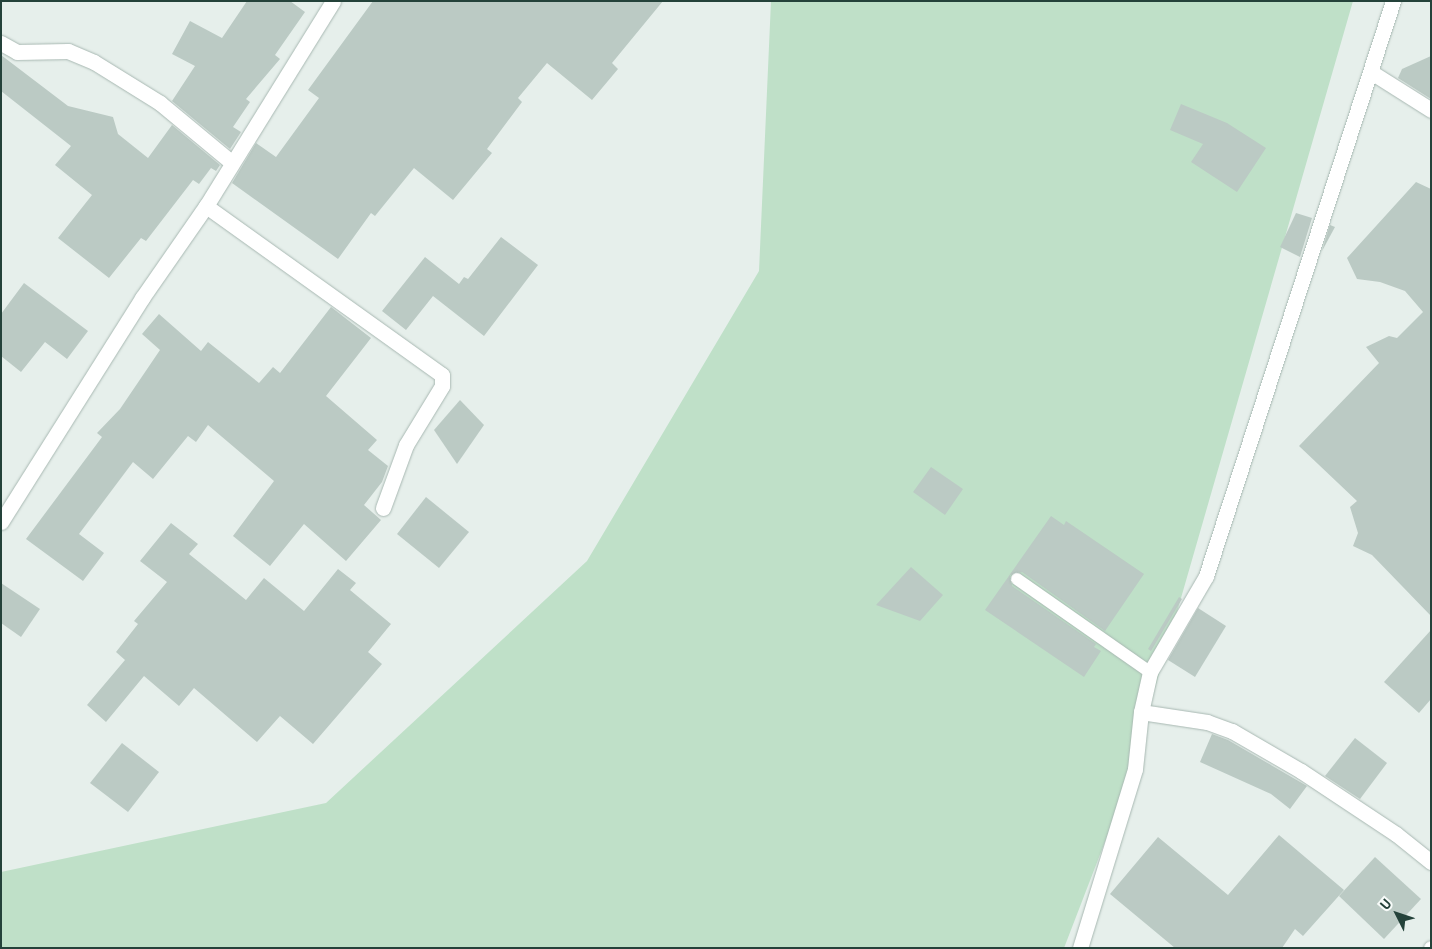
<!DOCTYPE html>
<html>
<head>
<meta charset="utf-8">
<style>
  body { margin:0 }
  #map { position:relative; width:1432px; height:949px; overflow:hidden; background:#e6efeb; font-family:"PT Sans",sans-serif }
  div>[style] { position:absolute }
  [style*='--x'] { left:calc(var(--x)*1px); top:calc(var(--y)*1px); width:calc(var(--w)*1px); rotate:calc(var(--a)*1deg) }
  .green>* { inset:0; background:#bfe0c8 }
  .building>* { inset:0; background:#bbcac4 }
  .roads { filter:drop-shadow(0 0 1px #a8b8b2) drop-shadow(0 0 1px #a8b8b2) }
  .lane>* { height:12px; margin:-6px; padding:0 6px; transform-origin:6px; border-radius:6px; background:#fff }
  .street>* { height:15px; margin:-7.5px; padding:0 7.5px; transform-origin:7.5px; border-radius:7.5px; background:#fff }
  span { translate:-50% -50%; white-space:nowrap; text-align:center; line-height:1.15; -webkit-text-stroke:4px #f7fbf9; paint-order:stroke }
  .frame { position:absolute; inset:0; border:2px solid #24423a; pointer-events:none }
  .north { position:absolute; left:1372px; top:889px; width:50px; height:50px; -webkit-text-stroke:4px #f7fbf9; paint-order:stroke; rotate:311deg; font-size:14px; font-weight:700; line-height:20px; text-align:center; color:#24423a }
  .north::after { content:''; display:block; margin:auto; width:18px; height:22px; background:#24423a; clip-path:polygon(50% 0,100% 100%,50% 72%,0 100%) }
</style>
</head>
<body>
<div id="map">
  <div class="green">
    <i style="clip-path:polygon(771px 1px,1353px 1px,1128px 782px,1064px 948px,1px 948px,1px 872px,326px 803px,587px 561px,759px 271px)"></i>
  </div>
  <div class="building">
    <i style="clip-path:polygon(247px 1px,290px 1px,305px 12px,275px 55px,280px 59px,246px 99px,250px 102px,233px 127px,241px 132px,230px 149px,172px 101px,195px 66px,172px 54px,190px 21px,222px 38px)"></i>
    <i style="clip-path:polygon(373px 1px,663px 1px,612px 63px,618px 69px,592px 100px,547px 63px,518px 98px,522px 102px,487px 149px,492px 153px,453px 200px,414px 168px,375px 216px,371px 213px,338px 259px,232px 183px,256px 143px,276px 157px,319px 98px,308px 90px)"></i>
    <i style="clip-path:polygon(1px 55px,68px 106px,113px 117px,118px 134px,148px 158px,172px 125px,220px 165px,216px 171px,211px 168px,199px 184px,193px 180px,146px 241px,141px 238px,109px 278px,58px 238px,92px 195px,55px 165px,71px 146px,1px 91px)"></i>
    <i style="clip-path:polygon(1431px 56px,1431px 99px,1398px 78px,1402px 69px)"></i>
    <i style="clip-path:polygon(1181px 104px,1227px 123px,1266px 148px,1237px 192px,1191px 162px,1203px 144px,1170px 130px)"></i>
    <i style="clip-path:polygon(1416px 182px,1431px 189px,1431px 616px,1372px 555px,1353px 546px,1358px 533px,1350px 507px,1357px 501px,1299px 446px,1379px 363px,1366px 347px,1389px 336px,1397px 338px,1423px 312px,1405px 291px,1380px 282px,1357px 279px,1347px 258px)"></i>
    <i style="clip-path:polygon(1296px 213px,1312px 218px,1300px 257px,1280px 247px)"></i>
    <i style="clip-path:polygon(1330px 225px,1335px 227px,1322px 251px)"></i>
    <i style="clip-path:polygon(501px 237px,538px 265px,484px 336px,433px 296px,406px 330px,382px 311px,425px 257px,459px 284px,464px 277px,468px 279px)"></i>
    <i style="clip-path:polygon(24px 283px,88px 331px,67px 359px,45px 342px,21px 372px,1px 356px,1px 314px)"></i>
    <i style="clip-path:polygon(331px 307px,371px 338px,326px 396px,377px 440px,368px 450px,388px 466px,382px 482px,364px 505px,381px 520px,346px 561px,304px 524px,270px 566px,233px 536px,274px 481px,208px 425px,196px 442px,188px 436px,153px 479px,133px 462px,79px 534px,104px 553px,83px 581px,26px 539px,102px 437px,97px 433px,120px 409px,160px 350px,142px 334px,159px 314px,201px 351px,208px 342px,259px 383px,273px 367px,280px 373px)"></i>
    <i style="clip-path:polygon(460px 400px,484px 425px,457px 464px,434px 430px)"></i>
    <i style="clip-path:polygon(931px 467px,963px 489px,945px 515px,913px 492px)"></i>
    <i style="clip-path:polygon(426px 497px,469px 532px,439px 568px,397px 534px)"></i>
    <i style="clip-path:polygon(1051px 516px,1064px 525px,1066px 521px,1144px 574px,1105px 631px,1022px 572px,1010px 575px,1012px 586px,1096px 644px,1094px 647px,1101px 651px,1084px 677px,985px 610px)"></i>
    <i style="clip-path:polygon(171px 523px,198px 544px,189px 554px,246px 600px,264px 578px,304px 611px,338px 569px,356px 583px,350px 590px,391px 624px,368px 652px,382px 664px,313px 744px,280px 716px,257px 742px,194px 688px,179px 706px,144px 676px,106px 722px,87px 705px,125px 660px,116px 652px,138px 624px,134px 621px,167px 582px,140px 561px)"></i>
    <i style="clip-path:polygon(911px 567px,943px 595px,920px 621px,876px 605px)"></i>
    <i style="clip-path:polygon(1px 583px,40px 609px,21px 637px,1px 623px)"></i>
    <i style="clip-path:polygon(1179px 597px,1182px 599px,1151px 651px,1148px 649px)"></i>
    <i style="clip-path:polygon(1198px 608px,1226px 626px,1195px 677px,1168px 660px)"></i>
    <i style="clip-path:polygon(1431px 630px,1431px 699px,1419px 713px,1384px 682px)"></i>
    <i style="clip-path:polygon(1212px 734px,1228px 740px,1307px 786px,1290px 809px,1271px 794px,1200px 762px)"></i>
    <i style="clip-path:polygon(1355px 738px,1387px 763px,1360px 799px,1325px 776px)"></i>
    <i style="clip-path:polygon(122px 743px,159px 772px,128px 812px,90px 783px)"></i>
    <i style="clip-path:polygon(1279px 835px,1344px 890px,1303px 936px,1295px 929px,1282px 948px,1175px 948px,1110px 894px,1158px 837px,1228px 895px)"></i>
    <i style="clip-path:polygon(1375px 857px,1421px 899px,1384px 939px,1339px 896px)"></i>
  </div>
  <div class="roads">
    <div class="lane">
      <i style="--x:1017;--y:579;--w:162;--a:35"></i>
      <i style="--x:1430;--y:948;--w:1;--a:-45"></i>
    </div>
    <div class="street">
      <i style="--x:1;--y:43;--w:18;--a:29"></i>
      <i style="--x:17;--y:52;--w:51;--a:-1.1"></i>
      <i style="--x:68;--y:51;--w:28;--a:23"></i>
      <i style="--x:94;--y:62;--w:78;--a:31.8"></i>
      <i style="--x:160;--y:103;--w:92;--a:39.7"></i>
      <i style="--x:1371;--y:72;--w:71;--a:32.3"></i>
      <i style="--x:206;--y:206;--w:290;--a:35.6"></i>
      <i style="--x:442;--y:375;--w:11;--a:90"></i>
      <i style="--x:442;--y:386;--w:69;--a:121.4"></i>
      <i style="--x:406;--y:445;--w:67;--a:110.1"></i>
      <i style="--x:1;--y:522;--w:265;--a:-57.8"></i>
      <i style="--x:142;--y:298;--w:112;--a:-55.2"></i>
      <i style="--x:206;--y:206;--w:241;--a:-58.2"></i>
      <i style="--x:1141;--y:712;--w:67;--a:8.6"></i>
      <i style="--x:1207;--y:722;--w:27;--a:20"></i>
      <i style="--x:1232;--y:731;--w:80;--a:30.1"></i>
      <i style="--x:1301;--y:771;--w:114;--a:33.6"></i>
      <i style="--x:1396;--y:834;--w:45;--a:38.7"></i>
      <i style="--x:1080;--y:948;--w:187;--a:-72.9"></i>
      <i style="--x:1135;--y:769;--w:57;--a:-84"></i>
      <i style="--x:1141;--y:712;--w:41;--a:-77.3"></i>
      <i style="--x:1150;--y:672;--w:111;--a:-59.7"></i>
      <i style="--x:1206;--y:576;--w:605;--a:-71.98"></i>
    </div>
  </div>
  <div class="frame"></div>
  <div class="north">U</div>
</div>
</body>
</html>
